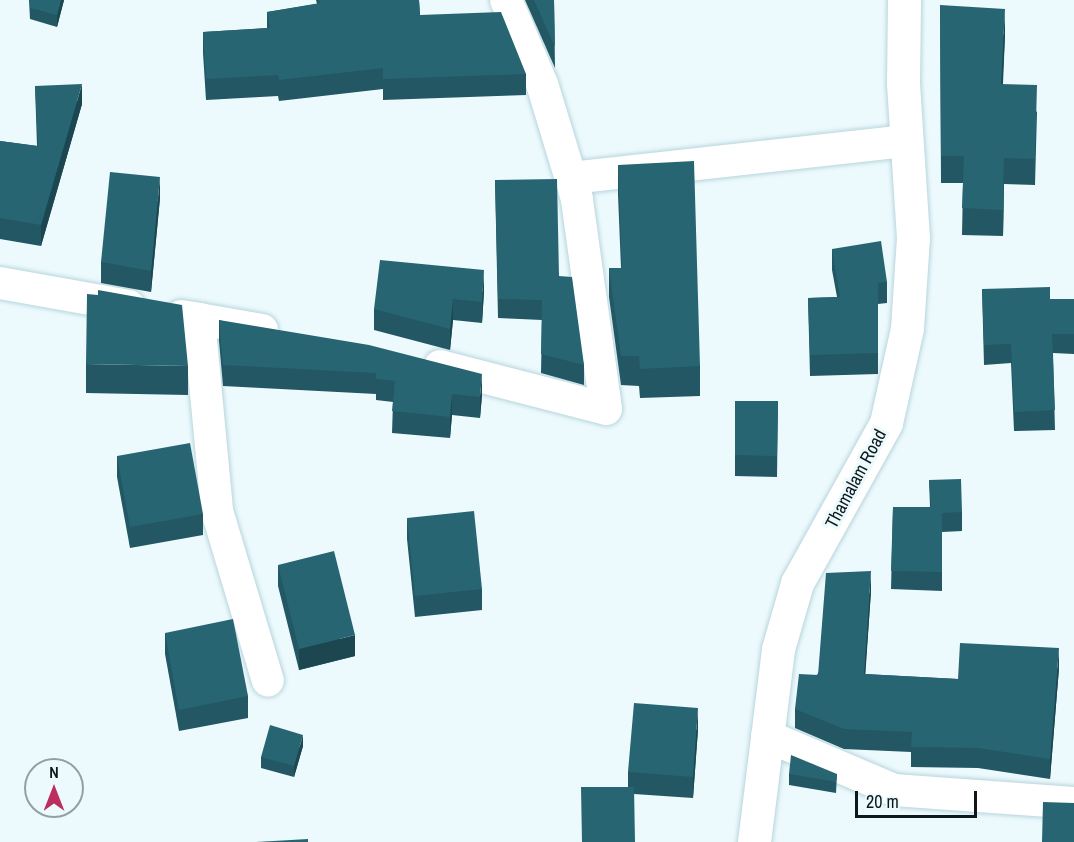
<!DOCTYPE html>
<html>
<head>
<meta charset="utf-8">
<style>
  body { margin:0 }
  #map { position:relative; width:1074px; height:842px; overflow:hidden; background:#edfafd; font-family:"Archivo Narrow",sans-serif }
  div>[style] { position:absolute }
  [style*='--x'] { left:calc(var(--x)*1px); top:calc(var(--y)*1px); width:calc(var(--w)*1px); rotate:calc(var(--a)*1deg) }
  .roads { filter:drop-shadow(0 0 2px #b7d5dd) drop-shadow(0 0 2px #b7d5dd) }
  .street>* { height:32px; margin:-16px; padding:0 16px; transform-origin:16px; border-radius:16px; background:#fff }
  .secondary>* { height:33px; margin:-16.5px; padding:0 16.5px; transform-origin:16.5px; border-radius:16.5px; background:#fff }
  .wall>* { inset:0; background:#225763 }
  .shaded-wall>* { inset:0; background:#1c4750 }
  .building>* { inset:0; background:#286573 }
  span { translate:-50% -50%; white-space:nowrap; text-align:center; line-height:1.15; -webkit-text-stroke:6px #edfafd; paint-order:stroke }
  .street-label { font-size:18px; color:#0d181b }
  .north { position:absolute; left:24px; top:758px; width:60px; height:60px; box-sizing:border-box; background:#edfafd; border:2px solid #93a0a3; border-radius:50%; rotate:0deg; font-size:16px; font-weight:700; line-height:24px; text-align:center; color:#0d181b }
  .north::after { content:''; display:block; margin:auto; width:21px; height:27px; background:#bc2e5e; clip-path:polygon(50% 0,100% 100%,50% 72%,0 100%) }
  .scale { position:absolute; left:855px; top:791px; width:122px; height:27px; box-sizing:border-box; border:3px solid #0d181b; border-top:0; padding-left:8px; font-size:18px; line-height:21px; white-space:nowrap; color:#0d181b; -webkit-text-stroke:4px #edfafd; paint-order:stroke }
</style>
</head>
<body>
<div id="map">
  <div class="roads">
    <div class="street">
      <i style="--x:571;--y:178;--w:338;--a:-6.3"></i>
      <i style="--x:0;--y:283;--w:131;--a:10.1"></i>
      <i style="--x:181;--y:316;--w:18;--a:9"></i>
      <i style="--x:199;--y:319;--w:193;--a:84.6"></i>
      <i style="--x:217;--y:511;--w:177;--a:73.3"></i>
      <i style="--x:199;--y:319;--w:64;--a:9.9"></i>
      <i style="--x:440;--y:366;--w:171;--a:14.5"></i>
      <i style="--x:606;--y:409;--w:212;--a:-97.9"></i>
      <i style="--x:577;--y:199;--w:120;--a:-106.9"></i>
      <i style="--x:542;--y:84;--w:91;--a:-113.2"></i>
      <i style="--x:767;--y:736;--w:138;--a:23"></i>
      <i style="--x:894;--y:790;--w:180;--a:4.1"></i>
    </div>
    <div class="secondary">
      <i style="--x:754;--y:842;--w:194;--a:-82.9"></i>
      <i style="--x:778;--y:649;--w:69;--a:-73.9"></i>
      <i style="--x:797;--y:583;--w:183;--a:-60.9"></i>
      <i style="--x:886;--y:423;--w:97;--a:-77.5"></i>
      <i style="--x:907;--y:328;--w:90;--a:-86.2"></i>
      <i style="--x:913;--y:238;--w:155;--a:-93.7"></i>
      <i style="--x:903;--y:83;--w:83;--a:-89.3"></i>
    </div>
  </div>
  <div class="wall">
    <i style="clip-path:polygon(29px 0,64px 0,57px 27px,30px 19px)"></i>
    <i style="clip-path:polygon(316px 0,419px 0,420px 15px,526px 74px,526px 95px,383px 100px,383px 89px,279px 101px,278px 96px,206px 100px,203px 53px,203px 32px,267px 28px,267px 12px,317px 4px)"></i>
    <i style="clip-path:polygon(525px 0,554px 0,555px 68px)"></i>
    <i style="clip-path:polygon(940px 5px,1005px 35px,1003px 84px,1037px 112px,1035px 185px,1004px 184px,1003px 236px,962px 235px,963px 183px,941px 183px)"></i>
    <i style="clip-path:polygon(35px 86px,82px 104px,41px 246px,0 239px,0 141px,37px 146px)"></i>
    <i style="clip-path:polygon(618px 165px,700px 366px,700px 396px,640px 398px,639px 386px,621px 385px,609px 297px,609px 268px,621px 268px,618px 195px)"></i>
    <i style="clip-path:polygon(495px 180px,559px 276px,584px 365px,584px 385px,541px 373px,542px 320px,498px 318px)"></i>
    <i style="clip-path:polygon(160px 198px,151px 292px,101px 283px,101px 262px)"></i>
    <i style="clip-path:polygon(832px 249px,887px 282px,887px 303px,878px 304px,878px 374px,810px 376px,808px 298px,837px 297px,832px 270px)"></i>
    <i style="clip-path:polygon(982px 289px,1050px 299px,1074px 299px,1074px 354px,1053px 353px,1055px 430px,1014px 431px,1011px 363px,984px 365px)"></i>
    <i style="clip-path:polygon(484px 291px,482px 323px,453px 320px,450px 350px,374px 330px,374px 309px)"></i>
    <i style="clip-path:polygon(219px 320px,482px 395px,480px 418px,452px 415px,450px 438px,392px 433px,393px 402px,376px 400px,376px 394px,223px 386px,219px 341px)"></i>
    <i style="clip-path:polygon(86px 364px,188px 366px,188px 395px,86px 393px)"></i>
    <i style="clip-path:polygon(735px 401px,778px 401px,777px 477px,735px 476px)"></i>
    <i style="clip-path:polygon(117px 456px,203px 514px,203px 535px,130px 548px,117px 477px)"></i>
    <i style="clip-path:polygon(929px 480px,962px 512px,962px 531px,942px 532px,942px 591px,891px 589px,893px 507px,930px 507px)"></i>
    <i style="clip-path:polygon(407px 518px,482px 589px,482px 610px,415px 617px,407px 539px)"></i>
    <i style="clip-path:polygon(278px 565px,355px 656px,299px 670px,278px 586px)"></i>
    <i style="clip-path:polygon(871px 591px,865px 674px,958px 679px,1059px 668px,1050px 779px,978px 768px,911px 767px,911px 752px,844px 749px,795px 728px,795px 709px)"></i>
    <i style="clip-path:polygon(165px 633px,248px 696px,248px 718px,179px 731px,165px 654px)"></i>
    <i style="clip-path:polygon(698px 729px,693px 798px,634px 794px,628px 787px,628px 772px)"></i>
    <i style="clip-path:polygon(303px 746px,294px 777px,261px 768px,261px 757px)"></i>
    <i style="clip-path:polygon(789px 774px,837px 774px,836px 793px,789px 785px)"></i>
  </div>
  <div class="shaded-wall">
    <i style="clip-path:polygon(61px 0,64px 0,57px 27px,57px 15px)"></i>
    <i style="clip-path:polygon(1005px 9px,1005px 35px,1001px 111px,1001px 84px)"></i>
    <i style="clip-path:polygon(82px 84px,82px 104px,41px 246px,41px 225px)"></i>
    <i style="clip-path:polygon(1004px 158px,1004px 184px,1003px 236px,1003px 210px)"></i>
    <i style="clip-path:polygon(160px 177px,160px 198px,151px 292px,151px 271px)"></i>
    <i style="clip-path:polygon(484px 270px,484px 291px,482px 323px,482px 302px)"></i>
    <i style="clip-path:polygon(453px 299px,453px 320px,450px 350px,450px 329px)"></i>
    <i style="clip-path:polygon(482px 374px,482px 395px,480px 418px,480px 397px)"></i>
    <i style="clip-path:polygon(452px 394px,452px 415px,450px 438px,450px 417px)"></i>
    <i style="clip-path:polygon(871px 571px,871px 591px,864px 694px,864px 674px)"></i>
    <i style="clip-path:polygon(355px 635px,355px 656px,299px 670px,299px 649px)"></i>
    <i style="clip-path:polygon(1059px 648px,1059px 668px,1050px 779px,1050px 759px)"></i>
    <i style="clip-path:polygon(698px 708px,698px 729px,693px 798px,693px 777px)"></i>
    <i style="clip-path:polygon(303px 735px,303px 746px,294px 777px,294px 766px)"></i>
  </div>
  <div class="building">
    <i style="clip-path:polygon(30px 0,61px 0,57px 15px,30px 8px)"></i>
    <i style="clip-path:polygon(319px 0,419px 0,420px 15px,501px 12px,526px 74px,383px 79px,383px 68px,279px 80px,278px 75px,206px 79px,203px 32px,270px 28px,267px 12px,320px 3px)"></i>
    <i style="clip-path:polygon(534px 0,554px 0,555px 47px)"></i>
    <i style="clip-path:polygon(940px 5px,1005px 9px,1001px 84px,1037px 85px,1035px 159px,1004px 158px,1003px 210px,962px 208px,964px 156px,941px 156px)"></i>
    <i style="clip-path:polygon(82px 84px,41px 225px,0 218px,0 141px,38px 146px,35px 86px)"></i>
    <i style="clip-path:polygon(694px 161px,700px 366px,640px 369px,639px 356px,621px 356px,609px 268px,622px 268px,618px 165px)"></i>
    <i style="clip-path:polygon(110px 172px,160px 177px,151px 271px,101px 262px)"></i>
    <i style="clip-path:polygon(557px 179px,559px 276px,572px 277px,584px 365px,541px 354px,542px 300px,498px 299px,495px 180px)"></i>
    <i style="clip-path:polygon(881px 241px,887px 282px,878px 283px,878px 353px,810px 355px,808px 298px,840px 297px,832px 249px)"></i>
    <i style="clip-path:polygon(380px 260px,484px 270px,482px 302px,453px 299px,450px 329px,374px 309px)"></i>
    <i style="clip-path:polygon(1050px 287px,1050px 299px,1074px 299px,1074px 334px,1052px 334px,1055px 410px,1014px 412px,1011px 344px,984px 345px,982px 289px)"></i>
    <i style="clip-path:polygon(98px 290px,182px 305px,188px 366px,86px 364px,87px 294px,98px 295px)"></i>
    <i style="clip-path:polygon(219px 320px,369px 345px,482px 374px,480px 397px,452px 394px,450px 417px,392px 411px,395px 381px,376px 379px,376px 373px,223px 365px)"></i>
    <i style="clip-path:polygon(735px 401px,778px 401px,777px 456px,735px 455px)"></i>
    <i style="clip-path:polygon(190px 443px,203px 514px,130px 527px,117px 456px)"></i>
    <i style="clip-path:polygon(961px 479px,962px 512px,942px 513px,942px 572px,891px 571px,893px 507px,931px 507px,929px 480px)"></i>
    <i style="clip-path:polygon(474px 511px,482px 589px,415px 596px,407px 518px)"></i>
    <i style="clip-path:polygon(334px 551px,355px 635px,299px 649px,278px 565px)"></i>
    <i style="clip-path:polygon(871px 571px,864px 674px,958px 679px,960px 643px,1059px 648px,1050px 759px,978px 748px,911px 747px,912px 732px,844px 729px,795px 709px,799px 674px,818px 675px,826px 573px)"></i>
    <i style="clip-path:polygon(233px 619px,248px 696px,179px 710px,165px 633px)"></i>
    <i style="clip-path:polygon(634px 703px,698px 708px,693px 777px,628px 772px)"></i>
    <i style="clip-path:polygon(270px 725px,303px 735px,294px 766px,261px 757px)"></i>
    <i style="clip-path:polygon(791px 755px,837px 774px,836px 782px,789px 774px)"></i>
    <i style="clip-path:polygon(581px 787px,634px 787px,635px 842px,582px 842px)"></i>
    <i style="clip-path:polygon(1043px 802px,1074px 803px,1074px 842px,1042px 842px)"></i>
    <i style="clip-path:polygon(308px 839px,308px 842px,256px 842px)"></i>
  </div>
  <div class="street-label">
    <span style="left:856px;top:479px;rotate:-62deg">Thamalam Road</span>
  </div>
  <div class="north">N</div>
  <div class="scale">20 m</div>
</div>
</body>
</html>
